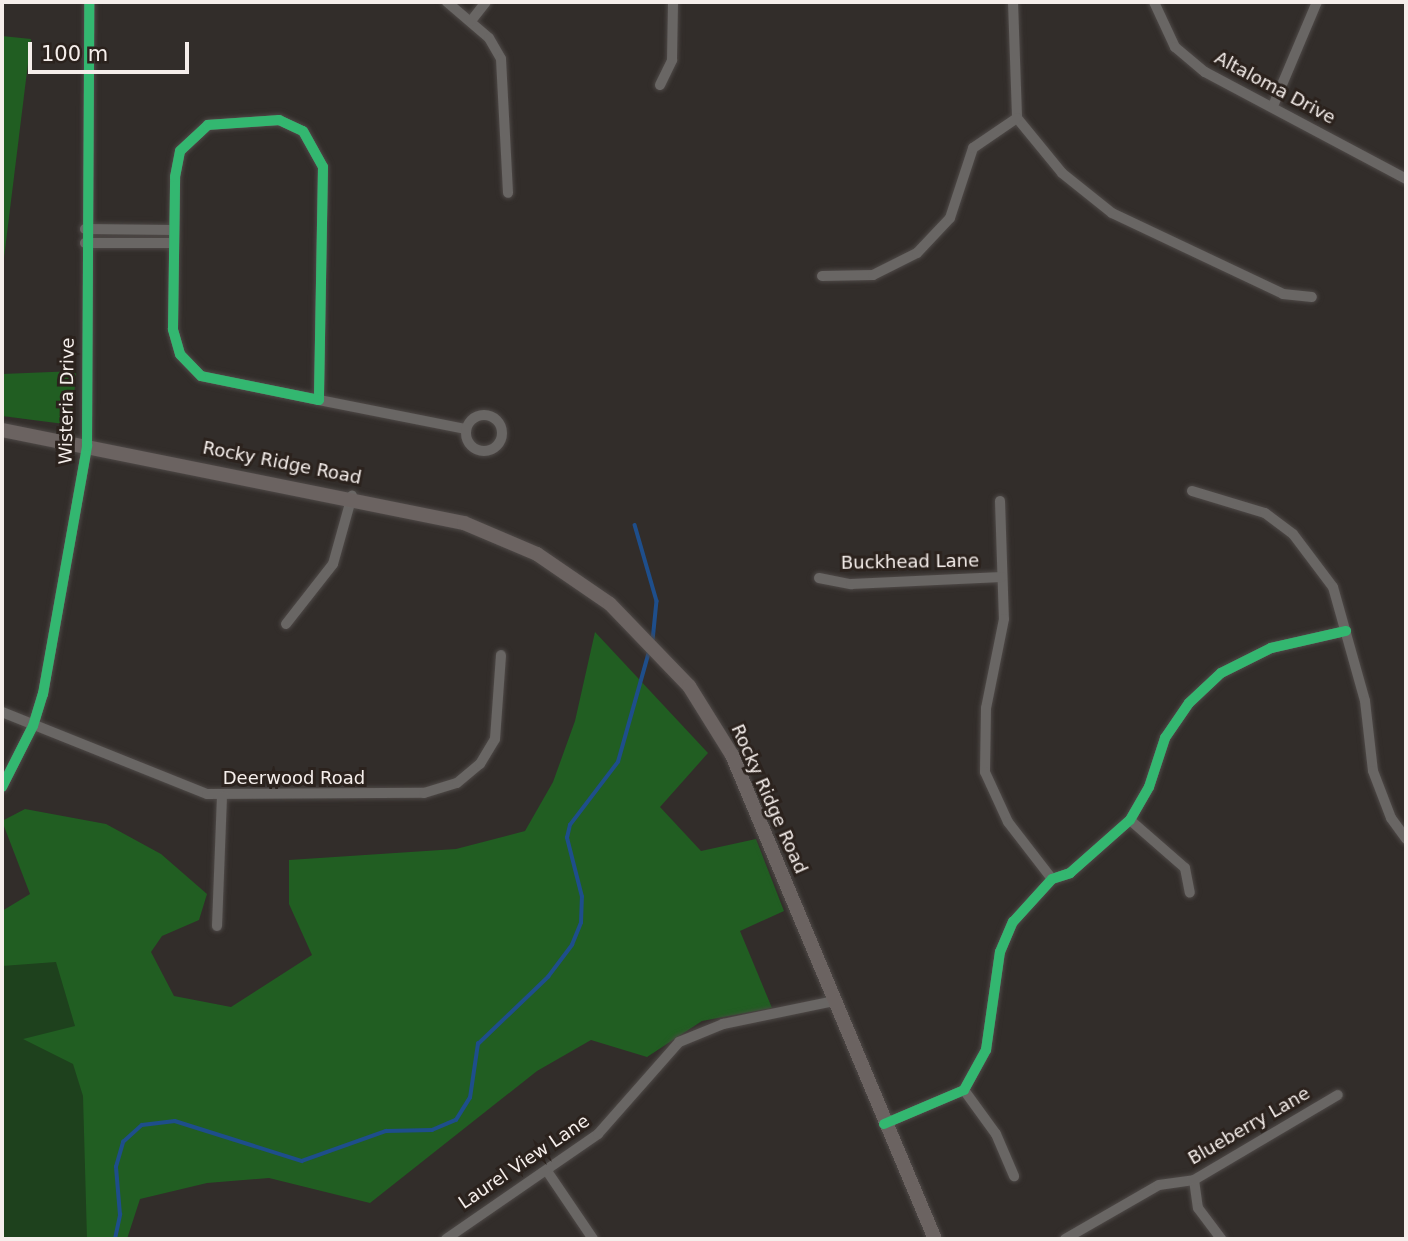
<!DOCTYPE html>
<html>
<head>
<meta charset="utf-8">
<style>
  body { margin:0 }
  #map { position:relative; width:1408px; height:1241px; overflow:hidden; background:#322d2a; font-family:"DejaVu Sans",sans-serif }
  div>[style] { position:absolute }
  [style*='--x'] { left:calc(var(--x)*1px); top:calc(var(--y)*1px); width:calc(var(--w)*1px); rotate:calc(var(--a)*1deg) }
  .green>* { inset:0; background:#1e411d }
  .forest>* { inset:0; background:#215e22 }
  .stream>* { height:3.5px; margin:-1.75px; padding:0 1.75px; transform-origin:1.75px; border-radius:1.75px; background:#1e4e8b }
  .roads { filter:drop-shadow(0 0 2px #4e4947) drop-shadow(0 0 2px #4e4947) }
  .minor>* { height:10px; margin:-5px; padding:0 5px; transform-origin:5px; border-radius:5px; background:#696664 }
  .minor>.ring { margin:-5px; padding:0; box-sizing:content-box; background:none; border:10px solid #696664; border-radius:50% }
  .major>* { height:14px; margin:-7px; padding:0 7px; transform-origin:7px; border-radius:7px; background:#6b6361 }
  .cycleway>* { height:10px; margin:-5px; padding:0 5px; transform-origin:5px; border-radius:5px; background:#33b770 }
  span { translate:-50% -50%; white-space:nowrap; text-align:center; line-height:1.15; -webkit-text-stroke:6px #2b221d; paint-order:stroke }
  .street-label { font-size:18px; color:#f5eeeb }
  .frame { position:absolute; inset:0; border:4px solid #f5eeeb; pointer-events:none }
  .scale { position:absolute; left:28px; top:42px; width:161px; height:32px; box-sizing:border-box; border:4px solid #f5eeeb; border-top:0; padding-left:9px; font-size:21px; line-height:24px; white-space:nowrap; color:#f5eeeb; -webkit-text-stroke:5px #2b221d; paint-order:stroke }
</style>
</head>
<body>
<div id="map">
  <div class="green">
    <i style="clip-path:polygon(51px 921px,91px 1061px,87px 1239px,2px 1239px,2px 941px)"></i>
  </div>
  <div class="forest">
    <i style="clip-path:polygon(2px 36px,31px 39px,2px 274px)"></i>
    <i style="clip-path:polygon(76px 371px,72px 425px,2px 416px,2px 374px)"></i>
    <i style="clip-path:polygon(595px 632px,708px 753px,660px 807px,701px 851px,756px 839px,784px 911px,740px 931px,772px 1008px,702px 1021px,647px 1057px,591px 1040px,537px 1071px,370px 1203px,269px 1178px,207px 1183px,140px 1199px,127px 1239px,87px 1239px,83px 1096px,73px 1064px,23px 1039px,75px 1026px,56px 962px,2px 966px,2px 911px,30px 894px,2px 821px,25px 809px,106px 824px,161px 854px,207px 894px,199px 920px,162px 936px,151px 952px,174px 996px,231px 1007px,312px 955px,289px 904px,289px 860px,456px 849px,525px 831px,553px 782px,575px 721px)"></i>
  </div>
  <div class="stream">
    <i style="--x:635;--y:525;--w:79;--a:73.9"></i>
    <i style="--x:657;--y:601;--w:40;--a:95.7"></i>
    <i style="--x:115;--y:1239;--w:25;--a:-78"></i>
    <i style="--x:120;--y:1215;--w:48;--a:-94.8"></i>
    <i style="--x:116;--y:1167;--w:26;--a:-74"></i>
    <i style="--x:123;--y:1142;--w:25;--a:-42"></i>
    <i style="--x:142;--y:1125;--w:33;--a:-7"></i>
    <i style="--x:175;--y:1121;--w:133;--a:17.5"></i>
    <i style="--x:302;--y:1161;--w:89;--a:-19.7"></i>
    <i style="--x:386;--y:1131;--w:46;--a:-1.2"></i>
    <i style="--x:432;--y:1130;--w:26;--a:-23"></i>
    <i style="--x:456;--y:1120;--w:26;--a:-58"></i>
    <i style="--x:470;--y:1098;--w:55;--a:-81.6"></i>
    <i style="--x:478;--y:1044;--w:97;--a:-43.7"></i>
    <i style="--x:548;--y:977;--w:40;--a:-53"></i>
    <i style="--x:572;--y:945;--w:24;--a:-68"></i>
    <i style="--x:581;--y:923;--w:26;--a:-88"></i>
    <i style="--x:582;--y:897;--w:61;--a:-104.3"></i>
    <i style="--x:567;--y:838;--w:13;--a:-77"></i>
    <i style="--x:570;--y:825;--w:79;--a:-52.7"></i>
    <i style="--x:618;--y:762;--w:114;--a:-74.3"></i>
  </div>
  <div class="roads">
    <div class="minor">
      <i style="--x:447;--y:2;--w:55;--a:40.6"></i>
      <i style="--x:489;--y:38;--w:24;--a:60"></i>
      <i style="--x:501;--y:59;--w:134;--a:87"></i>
      <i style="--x:1013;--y:2;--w:116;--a:88"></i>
      <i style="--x:1017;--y:118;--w:71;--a:50.7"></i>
      <i style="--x:1062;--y:173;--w:64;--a:38.7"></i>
      <i style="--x:1112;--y:213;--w:189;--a:25.3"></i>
      <i style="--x:1283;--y:294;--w:29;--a:6"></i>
      <i style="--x:1154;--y:2;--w:50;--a:65"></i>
      <i style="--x:1175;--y:47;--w:39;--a:40"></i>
      <i style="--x:1205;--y:72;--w:228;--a:28"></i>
      <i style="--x:471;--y:21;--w:24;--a:-52"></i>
      <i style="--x:660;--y:85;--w:28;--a:-64"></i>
      <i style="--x:672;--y:60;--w:58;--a:-89"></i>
      <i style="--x:1273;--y:106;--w:113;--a:-67.1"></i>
      <i style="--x:279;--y:120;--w:26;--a:25"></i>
      <i style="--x:303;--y:131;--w:41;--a:60.9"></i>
      <i style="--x:323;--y:167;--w:233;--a:91"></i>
      <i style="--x:319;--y:400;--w:120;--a:-168.5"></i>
      <i style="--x:201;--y:376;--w:30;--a:-134"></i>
      <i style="--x:180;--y:354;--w:26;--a:-106"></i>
      <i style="--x:173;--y:329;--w:152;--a:-89.2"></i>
      <i style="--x:175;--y:177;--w:26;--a:-79"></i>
      <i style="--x:180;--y:151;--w:38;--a:-43"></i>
      <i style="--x:208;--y:125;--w:71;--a:-4"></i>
      <i style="--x:85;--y:229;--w:89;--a:0.6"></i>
      <i style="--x:85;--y:243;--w:89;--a:0"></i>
      <i style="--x:822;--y:276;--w:51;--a:-1.1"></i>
      <i style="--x:873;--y:275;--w:49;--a:-26.6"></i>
      <i style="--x:917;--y:253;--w:48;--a:-46.7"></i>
      <i style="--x:950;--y:218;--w:74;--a:-71.8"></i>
      <i style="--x:973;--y:148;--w:53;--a:-34.3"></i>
      <i style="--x:319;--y:400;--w:150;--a:11.2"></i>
      <i class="ring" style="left:466px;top:415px;width:26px;height:26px"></i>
      <i style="--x:1192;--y:491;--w:76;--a:16.8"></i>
      <i style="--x:1265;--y:513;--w:35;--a:37"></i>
      <i style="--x:1293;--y:534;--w:66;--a:53"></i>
      <i style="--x:1333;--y:587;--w:118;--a:74.3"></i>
      <i style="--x:1365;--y:701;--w:70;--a:83.5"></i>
      <i style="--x:1373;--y:771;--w:50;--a:69"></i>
      <i style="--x:1391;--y:818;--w:26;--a:54"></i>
      <i style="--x:1000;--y:501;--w:118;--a:88.1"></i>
      <i style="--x:1004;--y:619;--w:91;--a:101.4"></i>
      <i style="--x:986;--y:708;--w:64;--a:90.9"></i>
      <i style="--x:985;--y:772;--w:55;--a:65.3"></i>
      <i style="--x:1008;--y:822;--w:72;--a:52.3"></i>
      <i style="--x:819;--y:578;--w:33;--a:11"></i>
      <i style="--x:851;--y:584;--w:151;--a:-2.7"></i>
      <i style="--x:286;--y:624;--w:76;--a:-51.9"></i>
      <i style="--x:333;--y:564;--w:71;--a:-74.4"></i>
      <i style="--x:2;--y:712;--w:221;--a:21.8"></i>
      <i style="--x:207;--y:794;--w:217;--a:-0.3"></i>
      <i style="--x:424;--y:793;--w:34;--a:-17"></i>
      <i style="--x:457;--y:783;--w:30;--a:-40"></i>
      <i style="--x:480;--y:764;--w:29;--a:-59"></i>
      <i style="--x:495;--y:739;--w:84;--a:-85.9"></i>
      <i style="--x:2;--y:787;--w:68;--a:-63.1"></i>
      <i style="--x:33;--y:726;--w:34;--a:-73"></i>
      <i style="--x:43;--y:694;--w:252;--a:-79.9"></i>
      <i style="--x:87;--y:446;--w:444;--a:-89.7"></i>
      <i style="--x:1130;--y:820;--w:73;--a:41.1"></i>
      <i style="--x:1185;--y:868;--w:25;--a:79"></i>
      <i style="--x:217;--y:926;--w:130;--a:-87.8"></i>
      <i style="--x:964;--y:1090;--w:54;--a:54"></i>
      <i style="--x:996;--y:1134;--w:46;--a:66.8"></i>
      <i style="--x:884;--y:1124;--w:87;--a:-23"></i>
      <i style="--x:964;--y:1090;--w:46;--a:-61.2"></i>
      <i style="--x:986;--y:1050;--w:99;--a:-81.9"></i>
      <i style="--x:1000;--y:952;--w:33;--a:-67"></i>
      <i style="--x:1013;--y:922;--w:58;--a:-47.8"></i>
      <i style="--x:1052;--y:879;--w:19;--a:-18"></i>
      <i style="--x:1070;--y:873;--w:80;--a:-41.5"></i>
      <i style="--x:1130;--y:820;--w:38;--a:-60"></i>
      <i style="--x:1149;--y:787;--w:52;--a:-71.9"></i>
      <i style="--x:1165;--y:738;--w:42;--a:-55.6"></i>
      <i style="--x:1189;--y:703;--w:44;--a:-43.2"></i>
      <i style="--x:1221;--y:673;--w:56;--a:-26.6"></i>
      <i style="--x:1271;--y:648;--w:77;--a:-12.8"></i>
      <i style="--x:547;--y:1171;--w:82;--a:55.9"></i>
      <i style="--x:1194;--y:1180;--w:28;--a:82"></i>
      <i style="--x:1198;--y:1208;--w:39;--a:53"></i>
      <i style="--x:446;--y:1239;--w:185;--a:-34.6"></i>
      <i style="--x:598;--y:1134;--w:123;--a:-48.6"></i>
      <i style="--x:679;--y:1042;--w:48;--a:-22.2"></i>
      <i style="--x:723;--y:1024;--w:113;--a:-11.7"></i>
      <i style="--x:1065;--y:1239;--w:108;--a:-29.9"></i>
      <i style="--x:1159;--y:1185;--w:35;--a:-8"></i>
      <i style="--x:1194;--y:1180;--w:167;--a:-30.6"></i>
    </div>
    <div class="major">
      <i style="--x:2;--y:430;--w:471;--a:11.4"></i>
      <i style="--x:464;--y:523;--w:79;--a:23"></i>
      <i style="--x:537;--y:554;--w:88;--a:34.4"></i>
      <i style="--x:610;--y:604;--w:114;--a:46.1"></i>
      <i style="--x:689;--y:686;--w:81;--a:58.1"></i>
      <i style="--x:732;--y:755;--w:525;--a:67.25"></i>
    </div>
  </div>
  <div class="cycleway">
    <i style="--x:279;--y:120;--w:26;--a:25"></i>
    <i style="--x:303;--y:131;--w:41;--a:60.9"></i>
    <i style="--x:323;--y:167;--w:233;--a:91"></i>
    <i style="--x:319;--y:400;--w:120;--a:-168.5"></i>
    <i style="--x:201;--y:376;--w:30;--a:-134"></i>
    <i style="--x:180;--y:354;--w:26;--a:-106"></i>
    <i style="--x:173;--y:329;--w:152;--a:-89.2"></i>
    <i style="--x:175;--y:177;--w:26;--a:-79"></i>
    <i style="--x:180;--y:151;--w:38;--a:-43"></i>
    <i style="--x:208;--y:125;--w:71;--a:-4"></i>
    <i style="--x:2;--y:787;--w:68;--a:-63.1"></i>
    <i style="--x:33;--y:726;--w:34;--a:-73"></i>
    <i style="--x:43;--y:694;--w:252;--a:-79.9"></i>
    <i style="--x:87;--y:446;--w:444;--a:-89.7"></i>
    <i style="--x:884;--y:1124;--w:87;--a:-23"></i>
    <i style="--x:964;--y:1090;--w:46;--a:-61.2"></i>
    <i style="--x:986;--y:1050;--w:99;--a:-81.9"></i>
    <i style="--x:1000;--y:952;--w:33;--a:-67"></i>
    <i style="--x:1013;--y:922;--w:58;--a:-47.8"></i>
    <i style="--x:1052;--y:879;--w:19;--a:-18"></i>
    <i style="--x:1070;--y:873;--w:80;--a:-41.5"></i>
    <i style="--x:1130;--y:820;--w:38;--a:-60"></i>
    <i style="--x:1149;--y:787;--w:52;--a:-71.9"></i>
    <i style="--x:1165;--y:738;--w:42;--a:-55.6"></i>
    <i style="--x:1189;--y:703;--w:44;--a:-43.2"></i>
    <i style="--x:1221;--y:673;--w:56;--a:-26.6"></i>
    <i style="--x:1271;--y:648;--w:77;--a:-12.8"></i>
  </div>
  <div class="street-label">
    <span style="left:1275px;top:88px;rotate:28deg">Altaloma Drive</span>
    <span style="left:67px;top:401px;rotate:-89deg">Wisteria Drive</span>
    <span style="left:282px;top:463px;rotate:11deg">Rocky Ridge Road</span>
    <span style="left:910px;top:562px;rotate:-1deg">Buckhead Lane</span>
    <span style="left:294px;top:778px">Deerwood Road</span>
    <span style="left:769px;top:799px;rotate:66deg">Rocky Ridge Road</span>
    <span style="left:1249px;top:1126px;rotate:-30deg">Blueberry Lane</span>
    <span style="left:524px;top:1162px;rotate:-34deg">Laurel View Lane</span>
  </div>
  <div class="frame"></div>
  <div class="scale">100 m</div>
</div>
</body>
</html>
